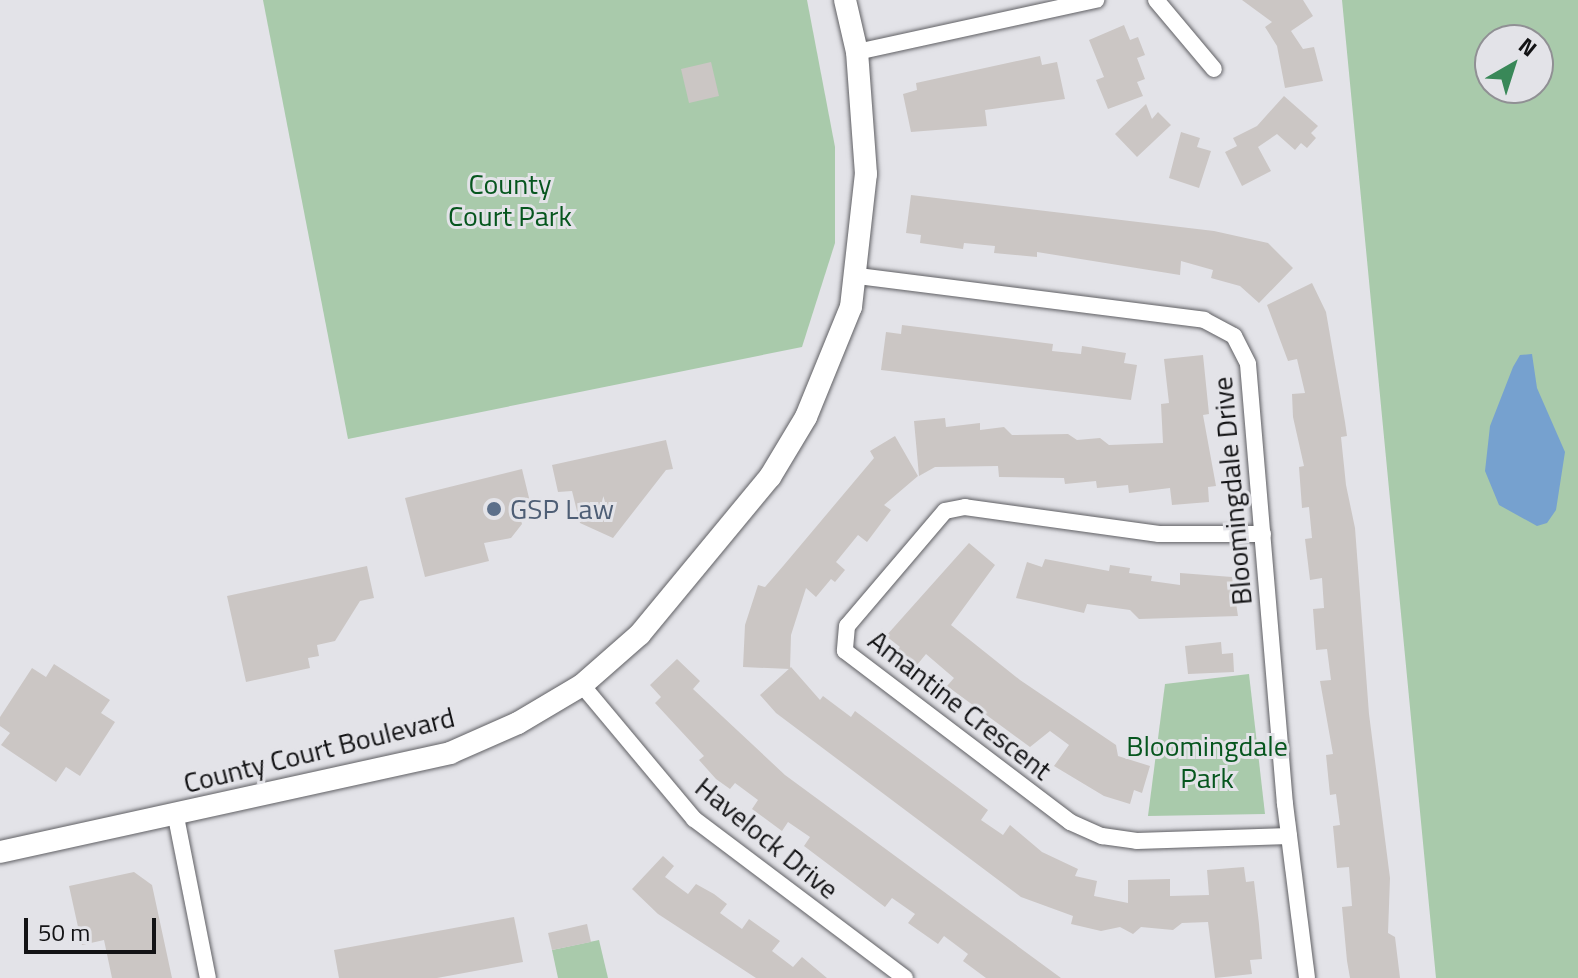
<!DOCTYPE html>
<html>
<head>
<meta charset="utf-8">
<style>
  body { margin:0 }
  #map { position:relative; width:1578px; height:978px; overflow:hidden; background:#e3e3e8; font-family:"Titillium Web",sans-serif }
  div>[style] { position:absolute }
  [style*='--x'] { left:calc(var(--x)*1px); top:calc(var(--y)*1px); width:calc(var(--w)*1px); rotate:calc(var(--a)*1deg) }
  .green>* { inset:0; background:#a9caab }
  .water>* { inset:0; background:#76a1cf }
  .building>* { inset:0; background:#cbc6c4 }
  .roads { filter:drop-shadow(0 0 2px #606064) drop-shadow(0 0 2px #606064) }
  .street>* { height:16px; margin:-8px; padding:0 8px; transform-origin:8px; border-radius:8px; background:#fff }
  .secondary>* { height:22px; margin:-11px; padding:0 11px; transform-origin:11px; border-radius:11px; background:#fff }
  .dots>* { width:22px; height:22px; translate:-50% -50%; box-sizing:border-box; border:4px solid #e3e3e8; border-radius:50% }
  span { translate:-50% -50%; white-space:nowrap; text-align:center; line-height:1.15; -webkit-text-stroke:6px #e3e3e8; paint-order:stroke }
  .park-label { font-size:28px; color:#06561e }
  .street-label { font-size:28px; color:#131315 }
  .service-label { font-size:28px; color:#4e5e75 }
  .left { translate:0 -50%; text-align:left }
  .north { position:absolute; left:1474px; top:24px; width:80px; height:80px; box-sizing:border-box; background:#e3e3e8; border:2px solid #909094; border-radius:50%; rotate:39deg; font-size:22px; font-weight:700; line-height:32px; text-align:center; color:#131315 }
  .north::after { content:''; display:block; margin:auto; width:28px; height:36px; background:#398858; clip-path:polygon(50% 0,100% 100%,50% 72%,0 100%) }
  .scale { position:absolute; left:24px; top:918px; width:132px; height:36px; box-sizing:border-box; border:4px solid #131315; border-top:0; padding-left:10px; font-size:24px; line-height:28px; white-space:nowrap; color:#131315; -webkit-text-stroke:6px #e3e3e8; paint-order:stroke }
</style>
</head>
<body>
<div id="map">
  <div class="green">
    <i style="clip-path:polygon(263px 0,807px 0,835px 147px,835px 243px,802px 347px,348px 439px)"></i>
    <i style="clip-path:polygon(evenodd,1342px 0,1578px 0,1578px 978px,1436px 978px,1342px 0,1490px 40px,1538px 40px,1538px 88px,1490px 88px,1490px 40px)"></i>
    <i style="clip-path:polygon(1249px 674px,1265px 814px,1148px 816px,1165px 684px)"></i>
    <i style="clip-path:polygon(599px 940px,608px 978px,558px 978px,552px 950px)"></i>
  </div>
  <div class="water">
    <i style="clip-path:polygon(1532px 354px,1537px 388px,1565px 452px,1556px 510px,1547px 523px,1537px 526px,1499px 505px,1485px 471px,1490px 426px,1513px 367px,1520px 355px)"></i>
  </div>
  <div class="building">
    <i style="clip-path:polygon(1242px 0,1303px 0,1313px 16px,1291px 31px,1303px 49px,1314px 47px,1323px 81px,1285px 88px,1277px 46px,1265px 27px,1272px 22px)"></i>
    <i style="clip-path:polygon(1124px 25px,1130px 40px,1138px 37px,1145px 55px,1137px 58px,1145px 79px,1137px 82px,1143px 96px,1108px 109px,1096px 80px,1104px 77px,1089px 40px)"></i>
    <i style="clip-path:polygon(1040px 56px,1042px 65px,1057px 62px,1065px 99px,985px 110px,987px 126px,911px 132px,903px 94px,917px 90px,916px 83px)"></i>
    <i style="clip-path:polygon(711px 62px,719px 96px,689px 103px,681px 69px)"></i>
    <i style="clip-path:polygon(1284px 96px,1318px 126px,1311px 133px,1316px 138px,1307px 148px,1301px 143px,1295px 150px,1277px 134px,1258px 147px,1271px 171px,1242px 186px,1225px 152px,1237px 146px,1233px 138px,1257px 126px)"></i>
    <i style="clip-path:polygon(1146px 104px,1152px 119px,1158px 112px,1171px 125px,1137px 157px,1115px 134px)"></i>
    <i style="clip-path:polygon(1181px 132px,1200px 138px,1197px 147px,1211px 151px,1199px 188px,1169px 178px)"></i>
    <i style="clip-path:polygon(911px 195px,1214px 231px,1268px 243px,1293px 268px,1259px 303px,1240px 286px,1211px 278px,1213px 270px,1181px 261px,1180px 275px,1037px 252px,1037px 257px,994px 253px,995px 246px,964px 243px,963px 249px,920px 243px,921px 235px,906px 233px)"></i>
    <i style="clip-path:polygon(1312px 283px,1326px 312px,1345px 422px,1347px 436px,1341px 437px,1346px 485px,1355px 528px,1369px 714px,1390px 878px,1388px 933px,1395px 937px,1400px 978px,1350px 978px,1347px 961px,1342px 907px,1352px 906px,1349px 867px,1337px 868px,1333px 826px,1340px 825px,1336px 794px,1330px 795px,1326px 755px,1333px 754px,1320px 681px,1331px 680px,1327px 649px,1316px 650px,1313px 609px,1324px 608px,1322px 578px,1310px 580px,1305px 539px,1312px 538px,1309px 507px,1302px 508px,1299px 467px,1304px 466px,1293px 417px,1292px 394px,1305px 393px,1297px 359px,1288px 361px,1267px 305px)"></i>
    <i style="clip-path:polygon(902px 325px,1053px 344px,1052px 351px,1081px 354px,1082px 346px,1126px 353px,1124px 363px,1137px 365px,1131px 400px,881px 370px,886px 332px,901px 334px)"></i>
    <i style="clip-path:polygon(1203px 355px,1209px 414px,1203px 415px,1216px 486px,1208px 487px,1209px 502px,1172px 505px,1170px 488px,1129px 493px,1128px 485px,1097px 488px,1096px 481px,1065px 484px,1064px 478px,999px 477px,998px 466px,935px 467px,919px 476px,914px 421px,945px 418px,946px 427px,980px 423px,980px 430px,1004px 427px,1012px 435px,1068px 434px,1077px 440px,1100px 438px,1109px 445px,1163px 443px,1161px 404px,1169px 403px,1164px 359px)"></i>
    <i style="clip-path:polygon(895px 436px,918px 476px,884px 505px,891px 510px,867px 542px,858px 535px,836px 562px,845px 570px,835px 582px,831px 579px,816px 597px,806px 588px,791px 635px,790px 669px,743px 667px,745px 625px,758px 585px,765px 587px,784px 565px,874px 458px,870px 451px)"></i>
    <i style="clip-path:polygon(666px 440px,673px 469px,666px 470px,613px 538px,580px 523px,572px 491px,558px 492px,552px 465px)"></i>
    <i style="clip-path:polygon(522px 469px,530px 502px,517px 506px,522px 524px,511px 538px,484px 543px,489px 561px,425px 577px,405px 498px)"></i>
    <i style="clip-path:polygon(969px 543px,995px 565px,951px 625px,1020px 680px,1116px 745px,1118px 756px,1150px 766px,1142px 793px,1134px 790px,1130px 804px,1104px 796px,1054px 766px,1069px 745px,1050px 731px,1030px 747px,947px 686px,954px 678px,926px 654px,912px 671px,893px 655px,900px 647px,886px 636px)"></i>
    <i style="clip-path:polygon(1045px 559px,1109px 571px,1110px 565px,1130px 568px,1129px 573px,1152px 576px,1151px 581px,1180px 585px,1180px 573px,1232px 577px,1238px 616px,1139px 619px,1130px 610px,1087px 604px,1084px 613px,1016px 598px,1027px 562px,1042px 567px)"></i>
    <i style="clip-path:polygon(367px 566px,374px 598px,360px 601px,335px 641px,317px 645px,319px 656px,308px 658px,310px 668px,246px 682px,227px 596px)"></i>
    <i style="clip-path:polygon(1221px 642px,1222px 654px,1233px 653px,1234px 672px,1188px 674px,1185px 646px)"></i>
    <i style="clip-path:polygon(677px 659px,700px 681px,693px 689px,785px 775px,1061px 978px,986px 978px,963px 961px,968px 954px,944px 936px,938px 944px,908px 923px,915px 914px,892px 898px,885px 907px,804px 846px,810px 837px,788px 822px,782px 831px,752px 809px,758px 800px,735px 783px,730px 789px,716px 779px,699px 760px,704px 756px,655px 703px,661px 697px,650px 685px)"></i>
    <i style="clip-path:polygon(54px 664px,110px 700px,101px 713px,115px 722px,80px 776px,66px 767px,56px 782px,1px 745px,10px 733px,0 726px,0 717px,32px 668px,46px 677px)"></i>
    <i style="clip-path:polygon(791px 667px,820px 700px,823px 696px,851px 717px,855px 711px,988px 810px,981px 820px,1003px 835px,1010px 825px,1042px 852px,1078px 869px,1075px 876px,1097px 881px,1094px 896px,1128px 903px,1128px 880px,1170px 879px,1170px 896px,1209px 895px,1207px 870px,1244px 867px,1246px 882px,1254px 881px,1259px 924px,1262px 959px,1250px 960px,1252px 974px,1215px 978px,1208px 922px,1182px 923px,1173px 930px,1141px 927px,1133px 934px,1120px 927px,1101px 931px,1071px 924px,1073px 916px,1021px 897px,776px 713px,760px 695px)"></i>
    <i style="clip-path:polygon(663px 856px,674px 866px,665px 877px,688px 894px,696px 884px,714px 894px,727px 904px,720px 913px,742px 929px,749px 919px,780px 941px,772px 951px,793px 967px,802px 957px,827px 978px,756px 978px,658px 914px,632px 889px)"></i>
    <i style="clip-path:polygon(134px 872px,152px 885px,172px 978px,112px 978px,104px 940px,82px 945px,69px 886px)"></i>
    <i style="clip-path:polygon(514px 917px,523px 962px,437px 978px,339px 978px,334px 950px)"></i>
    <i style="clip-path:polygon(587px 924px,591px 942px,552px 950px,548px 933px)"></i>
  </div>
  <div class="roads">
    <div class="street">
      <i style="--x:1156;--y:0;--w:90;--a:50"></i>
      <i style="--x:857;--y:52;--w:245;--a:-12.3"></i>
      <i style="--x:858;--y:276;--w:349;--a:7.2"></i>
      <i style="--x:1204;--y:320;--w:34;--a:28"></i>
      <i style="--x:1234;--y:336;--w:31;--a:63"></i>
      <i style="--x:1248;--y:364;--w:442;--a:85.2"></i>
      <i style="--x:1285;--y:804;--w:175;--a:82.8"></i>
      <i style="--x:1263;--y:534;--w:104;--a:180"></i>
      <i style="--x:1159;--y:534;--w:196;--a:-172.1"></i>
      <i style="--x:965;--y:507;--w:20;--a:169"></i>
      <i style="--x:945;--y:511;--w:151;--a:130.4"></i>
      <i style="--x:847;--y:626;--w:25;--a:95"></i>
      <i style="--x:845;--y:651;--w:283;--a:37.2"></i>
      <i style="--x:1070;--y:822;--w:35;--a:24"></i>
      <i style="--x:1102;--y:836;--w:35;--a:8"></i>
      <i style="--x:1137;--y:841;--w:152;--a:-1.9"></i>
      <i style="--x:582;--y:685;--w:175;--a:50.1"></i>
      <i style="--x:694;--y:819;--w:264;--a:37"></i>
      <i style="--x:176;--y:817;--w:164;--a:78.8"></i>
    </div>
    <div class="secondary">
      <i style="--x:0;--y:852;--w:461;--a:-12.4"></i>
      <i style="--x:450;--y:753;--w:74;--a:-23.8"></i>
      <i style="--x:518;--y:723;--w:74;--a:-30.7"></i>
      <i style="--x:582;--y:685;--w:77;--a:-41.3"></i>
      <i style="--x:640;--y:634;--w:204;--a:-50.4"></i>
      <i style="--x:770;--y:477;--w:70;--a:-59"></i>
      <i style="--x:806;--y:417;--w:119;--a:-67.8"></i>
      <i style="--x:851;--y:307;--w:134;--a:-83.6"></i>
      <i style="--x:866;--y:174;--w:122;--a:-94.2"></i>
      <i style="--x:857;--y:52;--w:53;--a:-103"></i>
    </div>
  </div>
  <div class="dots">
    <i style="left:494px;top:509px;background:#5c6f8a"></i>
  </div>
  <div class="park-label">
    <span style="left:510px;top:200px">County<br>Court Park</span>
    <span style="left:1207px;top:762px">Bloomingdale<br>Park</span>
  </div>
  <div class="street-label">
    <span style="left:1232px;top:491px;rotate:-95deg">Bloomingdale Drive</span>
    <span style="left:960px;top:705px;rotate:38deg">Amantine Crescent</span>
    <span style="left:319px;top:750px;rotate:-14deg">County Court Boulevard</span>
    <span style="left:767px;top:838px;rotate:39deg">Havelock Drive</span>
  </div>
  <div class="service-label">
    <span class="left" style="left:510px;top:509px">GSP Law</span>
  </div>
  <div class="north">N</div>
  <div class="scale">50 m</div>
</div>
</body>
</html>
